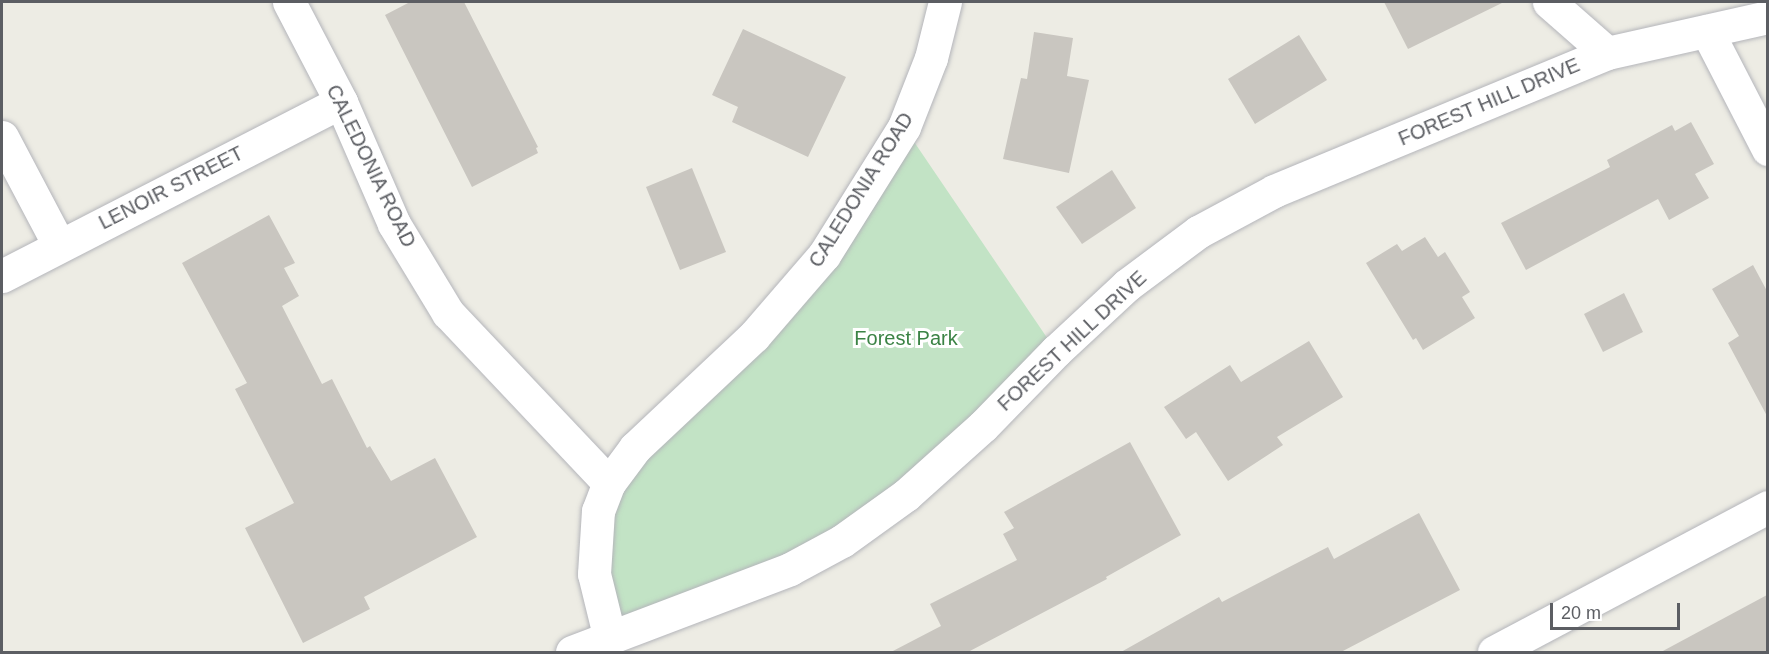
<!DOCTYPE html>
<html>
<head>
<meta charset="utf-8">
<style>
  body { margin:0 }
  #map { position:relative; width:1769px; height:654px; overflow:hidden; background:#edece4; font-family:Arial,sans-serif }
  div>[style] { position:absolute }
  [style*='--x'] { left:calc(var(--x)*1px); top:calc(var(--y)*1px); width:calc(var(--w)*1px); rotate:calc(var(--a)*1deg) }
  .green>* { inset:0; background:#c2e3c5 }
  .building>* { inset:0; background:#c9c6c0 }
  .roads { filter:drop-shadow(0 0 2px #b4b5ba) drop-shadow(0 0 2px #b4b5ba) }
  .minor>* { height:33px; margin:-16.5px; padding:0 16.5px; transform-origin:16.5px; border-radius:16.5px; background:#fff }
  span { translate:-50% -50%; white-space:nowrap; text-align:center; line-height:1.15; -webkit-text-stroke:6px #fff; paint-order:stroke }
  .street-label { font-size:20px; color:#5c5e63 }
  .park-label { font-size:20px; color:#3b8345 }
  .frame { position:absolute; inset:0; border:3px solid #5c5e63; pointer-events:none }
  .scale { position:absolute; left:1550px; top:603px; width:130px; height:27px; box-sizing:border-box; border:3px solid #5c5e63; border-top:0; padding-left:8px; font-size:18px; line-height:21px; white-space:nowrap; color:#5c5e63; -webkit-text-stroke:4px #fff; paint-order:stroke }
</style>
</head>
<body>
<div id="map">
  <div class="green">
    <i style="clip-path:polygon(904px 127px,1056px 351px,906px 495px,610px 639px,598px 511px,716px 372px)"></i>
  </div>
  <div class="building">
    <i style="clip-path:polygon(410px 2px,464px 2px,538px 147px,536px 148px,538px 153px,472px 187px,385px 15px)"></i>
    <i style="clip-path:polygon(1384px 2px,1504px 2px,1408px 49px)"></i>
    <i style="clip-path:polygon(743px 29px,846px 77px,808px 157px,732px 122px,738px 107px,712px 95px)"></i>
    <i style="clip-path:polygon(1034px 32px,1073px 38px,1067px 76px,1089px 80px,1069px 173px,1003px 159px,1021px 78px,1027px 79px)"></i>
    <i style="clip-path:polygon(1299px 35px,1327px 80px,1255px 124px,1228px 79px)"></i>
    <i style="clip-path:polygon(1691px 122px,1714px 164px,1695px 174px,1709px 198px,1669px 220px,1658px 199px,1526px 270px,1501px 223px,1610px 167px,1607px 160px,1672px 125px,1675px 131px)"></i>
    <i style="clip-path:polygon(692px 168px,726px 252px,680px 270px,646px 187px)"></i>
    <i style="clip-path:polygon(1112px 170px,1136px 208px,1082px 244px,1056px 207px)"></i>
    <i style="clip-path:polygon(269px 215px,295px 263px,284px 268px,299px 296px,282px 306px,322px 384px,332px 379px,367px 448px,370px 446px,391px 481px,435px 458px,477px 537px,364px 597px,370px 609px,303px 643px,245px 528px,294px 503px,235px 389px,247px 383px,182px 263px)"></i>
    <i style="clip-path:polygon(1425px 237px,1438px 257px,1445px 252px,1470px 292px,1462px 297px,1475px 318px,1423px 350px,1416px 338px,1413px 340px,1366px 263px,1397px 244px,1402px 251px)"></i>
    <i style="clip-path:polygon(1753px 265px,1767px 291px,1767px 416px,1728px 343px,1739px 336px,1712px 289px)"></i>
    <i style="clip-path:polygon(1624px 293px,1643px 332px,1603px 352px,1584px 314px)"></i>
    <i style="clip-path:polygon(1309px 341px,1343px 397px,1277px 437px,1283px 445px,1228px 481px,1196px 432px,1186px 439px,1164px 407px,1230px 365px,1241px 382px)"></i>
    <i style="clip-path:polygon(1130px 442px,1181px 535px,1106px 577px,1107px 579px,968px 652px,891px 652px,941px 626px,930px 604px,1017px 560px,1003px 534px,1014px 528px,1004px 512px)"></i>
    <i style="clip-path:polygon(1419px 513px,1460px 590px,1341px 652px,1121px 652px,1219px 597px,1222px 602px,1328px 547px,1334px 559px)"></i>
    <i style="clip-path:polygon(1767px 595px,1767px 652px,1661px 652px)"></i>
  </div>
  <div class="roads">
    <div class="minor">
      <i style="--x:289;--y:2;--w:113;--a:62.5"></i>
      <i style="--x:341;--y:102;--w:133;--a:66.5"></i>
      <i style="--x:394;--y:224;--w:104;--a:58.8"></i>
      <i style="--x:448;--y:313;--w:234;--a:46.6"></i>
      <i style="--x:1549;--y:2;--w:77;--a:41.3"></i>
      <i style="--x:1707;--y:31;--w:133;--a:62.7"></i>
      <i style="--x:2;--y:137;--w:122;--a:62.2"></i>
      <i style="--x:2;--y:276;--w:381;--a:-27.2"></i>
      <i style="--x:610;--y:639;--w:67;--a:-103.8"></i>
      <i style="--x:594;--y:574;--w:63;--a:-86.4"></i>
      <i style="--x:598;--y:511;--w:30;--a:-69"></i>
      <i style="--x:609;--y:483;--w:44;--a:-53.4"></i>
      <i style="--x:635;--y:448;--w:163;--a:-43.3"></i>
      <i style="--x:754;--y:336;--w:107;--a:-49.2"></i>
      <i style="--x:824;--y:255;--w:151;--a:-58"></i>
      <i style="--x:904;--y:127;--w:74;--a:-68.6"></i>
      <i style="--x:931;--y:58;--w:58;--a:-76"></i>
      <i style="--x:572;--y:652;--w:233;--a:-20.8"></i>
      <i style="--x:790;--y:569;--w:59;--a:-28.3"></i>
      <i style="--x:842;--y:541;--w:79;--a:-35.7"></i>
      <i style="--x:906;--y:495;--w:103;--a:-41.9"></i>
      <i style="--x:983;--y:426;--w:105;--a:-45.8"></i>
      <i style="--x:1056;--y:351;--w:97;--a:-42.9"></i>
      <i style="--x:1127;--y:285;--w:89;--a:-36.7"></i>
      <i style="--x:1198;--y:232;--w:86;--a:-28.3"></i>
      <i style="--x:1274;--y:191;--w:360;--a:-22.5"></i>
      <i style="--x:1607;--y:53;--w:165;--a:-12.6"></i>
      <i style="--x:1494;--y:652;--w:310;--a:-27.9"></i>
    </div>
  </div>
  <div class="street-label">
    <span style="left:1489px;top:102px;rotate:-23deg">FOREST HILL DRIVE</span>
    <span style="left:371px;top:166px;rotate:64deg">CALEDONIA ROAD</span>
    <span style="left:171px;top:188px;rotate:-27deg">LENOIR STREET</span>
    <span style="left:861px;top:190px;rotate:-58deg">CALEDONIA ROAD</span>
    <span style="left:1072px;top:341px;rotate:-43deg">FOREST HILL DRIVE</span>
  </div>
  <div class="park-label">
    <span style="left:906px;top:338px">Forest Park</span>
  </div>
  <div class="frame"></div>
  <div class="scale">20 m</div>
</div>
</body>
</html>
